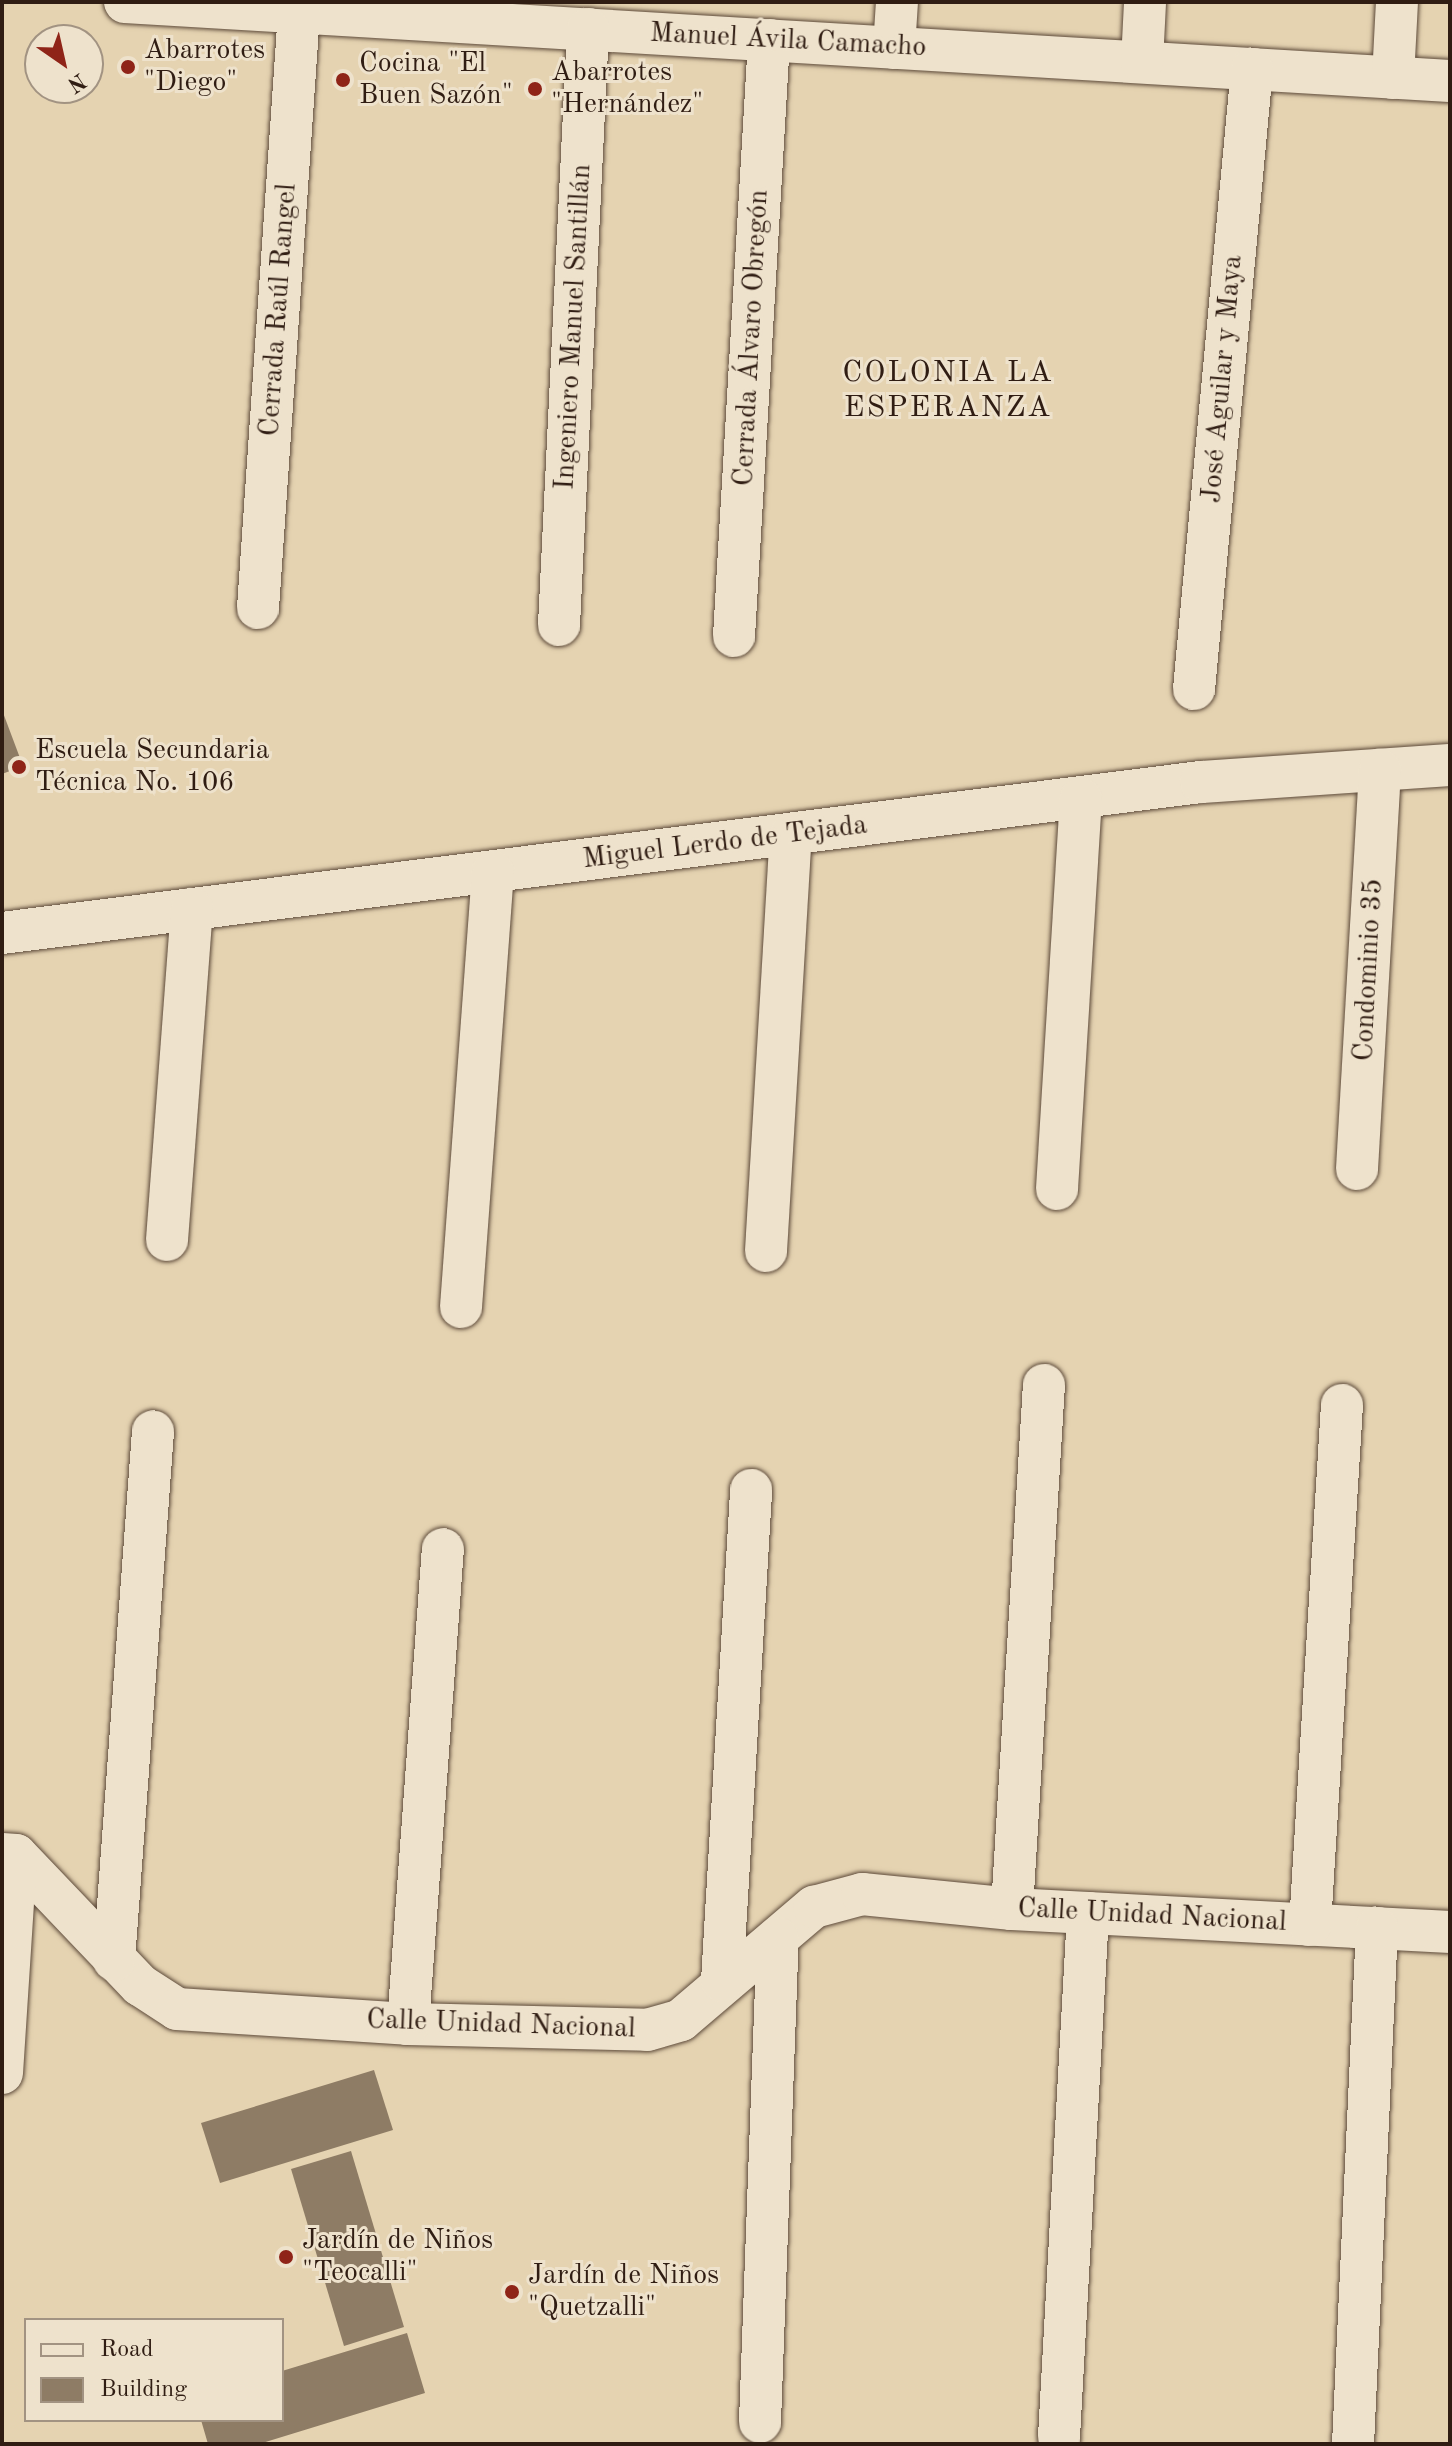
<!DOCTYPE html>
<html>
<head>
<meta charset="utf-8">
<style>
  body { margin:0 }
  #map { position:relative; width:1452px; height:2446px; overflow:hidden; background:#e5d3b1; font-family:"Old Standard TT",serif }
  div>[style] { position:absolute }
  [style*='--x'] { left:calc(var(--x)*1px); top:calc(var(--y)*1px); width:calc(var(--w)*1px); rotate:calc(var(--a)*1deg) }
  .building>* { inset:0; background:#8e7c65 }
  .roads { filter:drop-shadow(0 0 2px #5d4a3a) drop-shadow(0 0 2px #5d4a3a) }
  .minor>* { height:42px; margin:-21px; padding:0 21px; transform-origin:21px; border-radius:21px; background:#eee2cc }
  .dots>* { width:22px; height:22px; translate:-50% -50%; box-sizing:border-box; border:4px solid #eee2cc; border-radius:50% }
  span { translate:-50% -50%; white-space:nowrap; text-align:center; line-height:1.15; -webkit-text-stroke:6px #eee2cc; paint-order:stroke }
  .street-label { font-size:28px; color:#301d13 }
  .poi-label { font-size:28px; color:#301d13 }
  .left { translate:0 -50%; text-align:left }
  .neighbourhood-label { font-size:30px; color:#301d13; letter-spacing:2px }
  .frame { position:absolute; inset:0; border:4px solid #301d13; pointer-events:none }
  .legend { position:absolute; left:24px; top:2318px; width:260px; height:104px; box-sizing:border-box; background:#eee2cc; border:2px solid #a29382; margin:0; padding:10px 14px; list-style:none; font-size:24px; color:#301d13 }
  .legend li { display:flex; align-items:center; gap:16px; height:40px }
  .legend b { width:40px; border:2px solid #a29382 }
  .north { position:absolute; left:24px; top:24px; width:80px; height:80px; box-sizing:border-box; background:#eee2cc; border:2px solid #a29382; border-radius:50%; rotate:146deg; font-size:22px; font-weight:700; line-height:32px; text-align:center; color:#301d13 }
  .north::after { content:''; display:block; margin:auto; width:28px; height:36px; background:#8f2418; clip-path:polygon(50% 0,100% 100%,50% 72%,0 100%) }
</style>
</head>
<body>
<div id="map">
  <div class="building">
    <i style="clip-path:polygon(2px 710px,23px 766px,2px 774px)"></i>
    <i style="clip-path:polygon(374px 2070px,393px 2130px,220px 2183px,201px 2123px)"></i>
    <i style="clip-path:polygon(351px 2151px,404px 2327px,344px 2346px,291px 2169px)"></i>
    <i style="clip-path:polygon(407px 2333px,425px 2393px,259px 2444px,208px 2444px,201px 2420px,282px 2420px,282px 2371px)"></i>
  </div>
  <div class="roads">
    <div class="minor">
      <i style="--x:125;--y:2;--w:1327;--a:3.41"></i>
      <i style="--x:894;--y:48;--w:46;--a:-86.3"></i>
      <i style="--x:1142;--y:62;--w:60;--a:-87.1"></i>
      <i style="--x:1393;--y:78;--w:76;--a:-87"></i>
      <i style="--x:258;--y:608;--w:597;--a:-86.06"></i>
      <i style="--x:559;--y:625;--w:597;--a:-87.21"></i>
      <i style="--x:734;--y:636;--w:597;--a:-86.64"></i>
      <i style="--x:1194;--y:689;--w:623;--a:-84.66"></i>
      <i style="--x:2;--y:933;--w:1208;--a:-7.18"></i>
      <i style="--x:1201;--y:782;--w:250;--a:-3.9"></i>
      <i style="--x:1357;--y:1169;--w:400;--a:-86.7"></i>
      <i style="--x:1057;--y:1189;--w:391;--a:-86.5"></i>
      <i style="--x:167;--y:1240;--w:332;--a:-85.7"></i>
      <i style="--x:766;--y:1251;--w:417;--a:-86.6"></i>
      <i style="--x:461;--y:1307;--w:436;--a:-85.8"></i>
      <i style="--x:2;--y:1854;--w:14;--a:4"></i>
      <i style="--x:16;--y:1855;--w:180;--a:46.4"></i>
      <i style="--x:140;--y:1985;--w:44;--a:33"></i>
      <i style="--x:177;--y:2009;--w:231;--a:3.7"></i>
      <i style="--x:408;--y:2024;--w:239;--a:1.4"></i>
      <i style="--x:647;--y:2030;--w:35;--a:-16"></i>
      <i style="--x:681;--y:2020;--w:175;--a:-40.4"></i>
      <i style="--x:814;--y:1907;--w:50;--a:-15.2"></i>
      <i style="--x:862;--y:1894;--w:151;--a:5.7"></i>
      <i style="--x:1012;--y:1909;--w:439;--a:3"></i>
      <i style="--x:1012;--y:1909;--w:525;--a:-86.51"></i>
      <i style="--x:1310;--y:1925;--w:521;--a:-86.48"></i>
      <i style="--x:114;--y:1960;--w:530;--a:-85.78"></i>
      <i style="--x:722;--y:1981;--w:492;--a:-86.6"></i>
      <i style="--x:408;--y:2024;--w:476;--a:-85.8"></i>
      <i style="--x:2;--y:2073;--w:218;--a:-86.3"></i>
      <i style="--x:760;--y:2422;--w:484;--a:-87.9"></i>
      <i style="--x:1059;--y:2437;--w:525;--a:-86.83"></i>
      <i style="--x:1353;--y:2444;--w:517;--a:-87.34"></i>
    </div>
  </div>
  <div class="dots">
    <i style="left:128px;top:67px;background:#8f2418"></i>
    <i style="left:343px;top:80px;background:#8f2418"></i>
    <i style="left:535px;top:89px;background:#8f2418"></i>
    <i style="left:19px;top:767px;background:#8f2418"></i>
    <i style="left:286px;top:2257px;background:#8f2418"></i>
    <i style="left:512px;top:2292px;background:#8f2418"></i>
  </div>
  <div class="street-label">
    <span style="left:788px;top:41px;rotate:3deg">Manuel Ávila Camacho</span>
    <span style="left:279px;top:310px;rotate:-86deg">Cerrada Raúl Rangel</span>
    <span style="left:574px;top:327px;rotate:-87deg">Ingeniero Manuel Santillán</span>
    <span style="left:752px;top:338px;rotate:-87deg">Cerrada Álvaro Obregón</span>
    <span style="left:1223px;top:379px;rotate:-85deg">José Aguilar y Maya</span>
    <span style="left:725px;top:843px;rotate:-7deg">Miguel Lerdo de Tejada</span>
    <span style="left:1369px;top:970px;rotate:-87deg">Condominio 35</span>
    <span style="left:1152px;top:1916px;rotate:3deg">Calle Unidad Nacional</span>
    <span style="left:501px;top:2025px;rotate:2deg">Calle Unidad Nacional</span>
  </div>
  <div class="poi-label">
    <span class="left" style="left:144px;top:67px">Abarrotes<br>"Diego"</span>
    <span class="left" style="left:359px;top:80px">Cocina "El<br>Buen Sazón"</span>
    <span class="left" style="left:551px;top:89px">Abarrotes<br>"Hernández"</span>
    <span class="left" style="left:35px;top:767px">Escuela Secundaria<br>Técnica No. 106</span>
    <span class="left" style="left:302px;top:2257px">Jardín de Niños<br>"Teocalli"</span>
    <span class="left" style="left:528px;top:2292px">Jardín de Niños<br>"Quetzalli"</span>
  </div>
  <div class="neighbourhood-label">
    <span style="left:948px;top:390px">COLONIA LA<br>ESPERANZA</span>
  </div>
  <div class="frame"></div>
  <ul class="legend">
  <li><b style="height:10px;background:#eee2cc"></b>Road</li>
  <li><b style="height:22px;background:#8e7c65"></b>Building</li>
  </ul>
  <div class="north">N</div>
</div>
</body>
</html>
